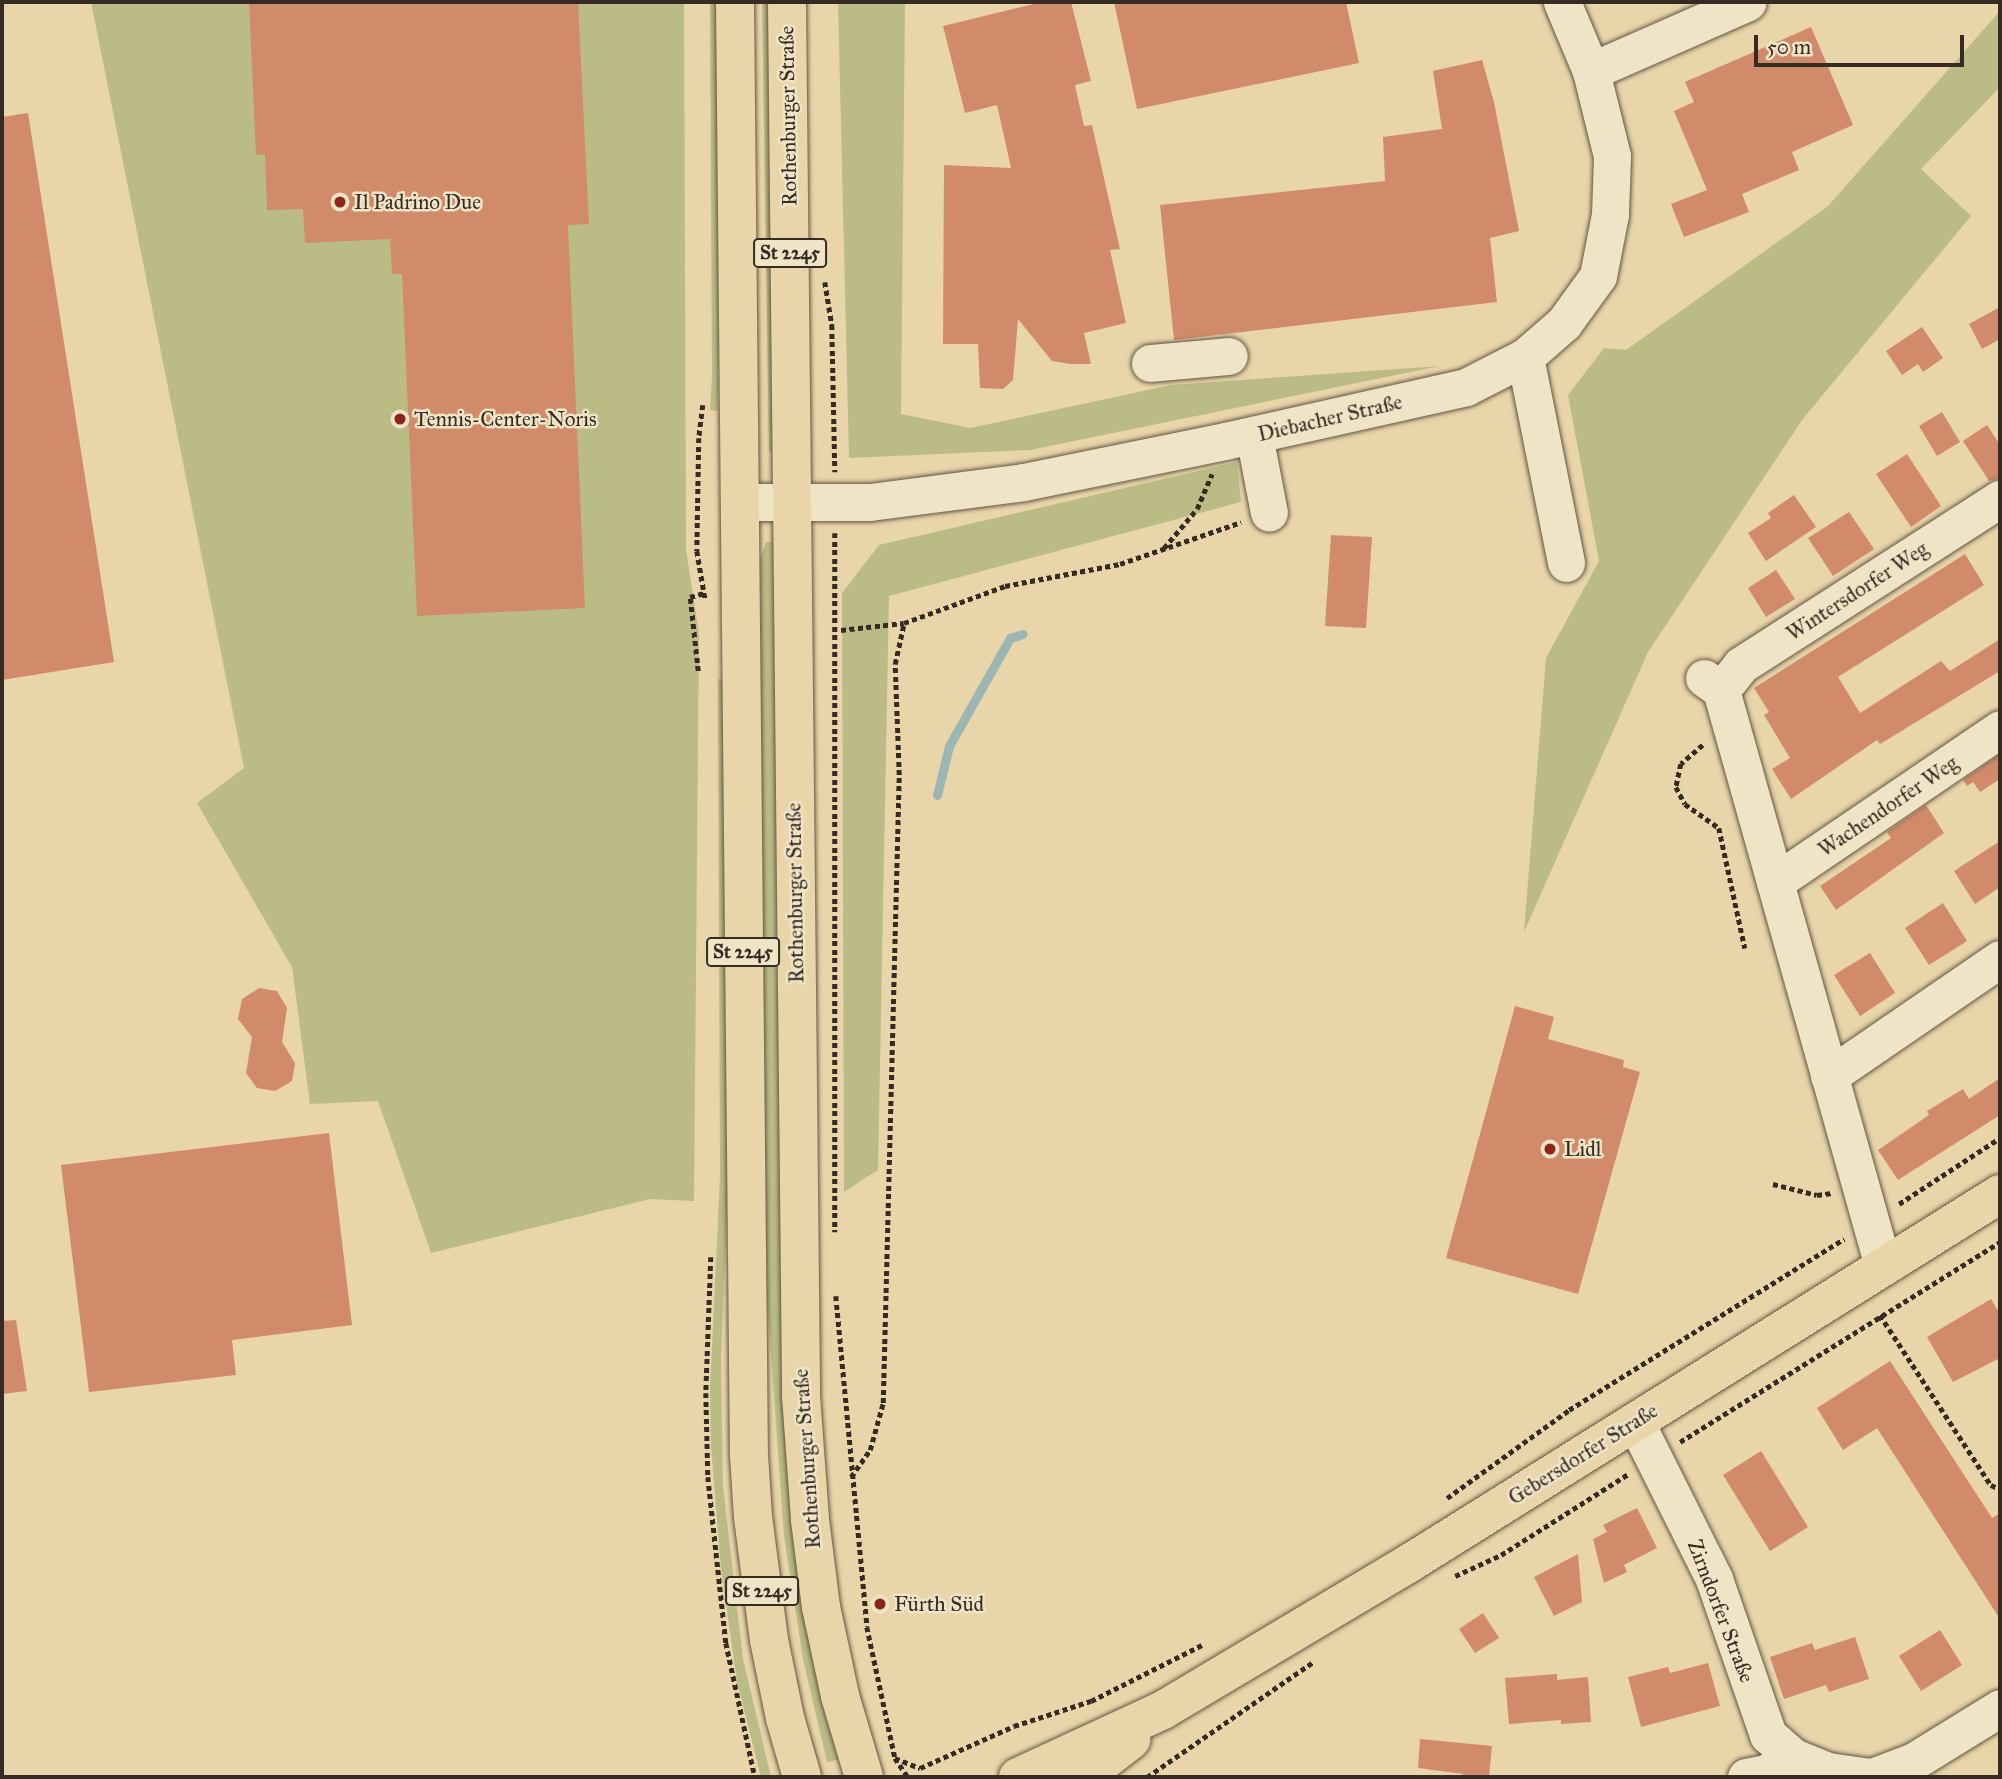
<!DOCTYPE html>
<html>
<head>
<meta charset="utf-8">
<style>
  body { margin:0 }
  #map { position:relative; width:2002px; height:1779px; overflow:hidden; background:#e8d5a9; font-family:"IM FELL Great Primer",serif }
  div>[style] { position:absolute }
  [style*='--x'] { left:calc(var(--x)*1px); top:calc(var(--y)*1px); width:calc(var(--w)*1px); rotate:calc(var(--a)*1deg) }
  .green>* { inset:0; background:#bbbc85 }
  .stream>* { height:9px; margin:-4.5px; padding:0 4.5px; transform-origin:4.5px; border-radius:4.5px; background:#9bb6b3 }
  .building>* { inset:0; background:#d18b6a }
  .path>* { height:4.5px; margin-top:-2.25px; transform-origin:0; background:repeating-linear-gradient(90deg,#352b23 0 5px,transparent 0 8.5px) }
  .roads { filter:drop-shadow(0 0 2px #625644) drop-shadow(0 0 2px #625644) }
  .minor>* { height:37px; margin:-18.5px; padding:0 18.5px; transform-origin:18.5px; border-radius:18.5px; background:#f0e4c7 }
  .major>* { height:38px; margin:-19px; padding:0 19px; transform-origin:19px; border-radius:19px; background:#e8d5a9 }
  .dots>* { width:19px; height:19px; translate:-50% -50%; box-sizing:border-box; border:4px solid #f0e4c7; border-radius:50% }
  span { translate:-50% -50%; white-space:nowrap; text-align:center; line-height:1.15; -webkit-text-stroke:5px #f0e4c7; paint-order:stroke }
  .shield-label span { padding:2px 5px; background:#f0e4c7; border:2px solid; border-radius:5px; -webkit-text-stroke-width:0 }
  .shield-label { font-size:19px; color:#352b23; font-weight:700 }
  .street-label { font-size:21px; color:#352b23 }
  .poi-label { font-size:21px; color:#352b23 }
  .left { translate:0 -50%; text-align:left }
  .frame { position:absolute; inset:0; border:4px solid #352b23; pointer-events:none }
  .scale { position:absolute; left:1754px; top:35px; width:210px; height:32px; box-sizing:border-box; border:4px solid #352b23; border-top:0; padding-left:9px; font-size:21px; line-height:24px; white-space:nowrap; color:#352b23; -webkit-text-stroke:5px #f0e4c7; paint-order:stroke }
</style>
</head>
<body>
<div id="map">
  <div class="green">
    <i style="clip-path:polygon(91px 2px,684px 2px,686px 550px,699px 633px,694px 1201px,650px 1199px,431px 1253px,378px 1101px,310px 1104px,292px 967px,197px 803px,244px 768px)"></i>
    <i style="clip-path:polygon(710px 2px,720px 2px,718px 411px,710px 410px,712px 376px)"></i>
    <i style="clip-path:polygon(762px 2px,773px 2px,772px 452px,769px 451px)"></i>
    <i style="clip-path:polygon(838px 2px,905px 2px,901px 414px,970px 428px,1171px 385px,1440px 366px,1030px 450px,849px 458px)"></i>
    <i style="clip-path:polygon(2000px 11px,2000px 87px,1921px 169px,1971px 216px,1802px 420px,1648px 652px,1524px 932px,1546px 658px,1599px 561px,1568px 395px,1604px 348px,1626px 350px,1828px 206px)"></i>
    <i style="clip-path:polygon(1237px 462px,1241px 502px,889px 596px,878px 1170px,844px 1192px,842px 593px,879px 545px)"></i>
    <i style="clip-path:polygon(766px 542px,774px 542px,784px 1271px,841px 1759px,827px 1762px,803px 1659px,784px 1536px,763px 1242px,756px 571px)"></i>
    <i style="clip-path:polygon(718px 679px,725px 679px,728px 1190px,721px 1357px,723px 1486px,743px 1659px,771px 1777px,761px 1777px,737px 1681px,721px 1569px,711px 1446px,710px 1389px,720px 1177px)"></i>
  </div>
  <div class="stream">
    <i style="--x:937;--y:795;--w:50;--a:-76.2"></i>
    <i style="--x:949;--y:746;--w:124;--a:-60.5"></i>
    <i style="--x:1010;--y:638;--w:13;--a:-18"></i>
  </div>
  <div class="building">
    <i style="clip-path:polygon(249px 2px,578px 2px,589px 224px,568px 225px,585px 608px,417px 616px,402px 274px,392px 274px,390px 239px,305px 243px,303px 209px,267px 210px,265px 154px,256px 155px)"></i>
    <i style="clip-path:polygon(1042px 2px,1071px 2px,1091px 81px,1075px 85px,1084px 126px,1092px 125px,1120px 249px,1110px 250px,1126px 323px,1084px 333px,1091px 364px,1071px 364px,1052px 361px,1018px 319px,1013px 380px,1003px 389px,980px 388px,978px 344px,943px 344px,944px 165px,1011px 168px,997px 105px,965px 113px,943px 26px)"></i>
    <i style="clip-path:polygon(1114px 2px,1346px 2px,1359px 63px,1137px 109px)"></i>
    <i style="clip-path:polygon(1811px 27px,1853px 125px,1792px 152px,1799px 170px,1742px 194px,1749px 212px,1684px 237px,1671px 204px,1707px 190px,1674px 111px,1694px 102px,1685px 82px)"></i>
    <i style="clip-path:polygon(1482px 60px,1494px 102px,1519px 231px,1490px 238px,1497px 302px,1174px 340px,1160px 205px,1385px 181px,1383px 137px,1442px 129px,1433px 71px)"></i>
    <i style="clip-path:polygon(28px 113px,114px 662px,2px 680px,2px 117px)"></i>
    <i style="clip-path:polygon(2000px 307px,2000px 339px,1982px 349px,1969px 324px)"></i>
    <i style="clip-path:polygon(1922px 327px,1943px 358px,1923px 372px,1918px 364px,1902px 375px,1886px 351px)"></i>
    <i style="clip-path:polygon(1942px 412px,1960px 442px,1937px 456px,1919px 426px)"></i>
    <i style="clip-path:polygon(1987px 425px,2000px 445px,2000px 478px,1989px 481px,1963px 441px)"></i>
    <i style="clip-path:polygon(1907px 454px,1941px 506px,1911px 527px,1876px 474px)"></i>
    <i style="clip-path:polygon(1794px 495px,1816px 527px,1766px 561px,1748px 533px,1771px 518px,1768px 513px)"></i>
    <i style="clip-path:polygon(1849px 512px,1874px 549px,1833px 576px,1808px 538px)"></i>
    <i style="clip-path:polygon(1331px 535px,1372px 537px,1366px 628px,1325px 626px)"></i>
    <i style="clip-path:polygon(1965px 554px,1984px 585px,1838px 677px,1860px 713px,1941px 661px,1950px 671px,2000px 639px,2000px 671px,1880px 744px,1877px 740px,1791px 799px,1772px 769px,1790px 758px,1764px 715px,1769px 712px,1754px 688px)"></i>
    <i style="clip-path:polygon(1776px 570px,1795px 599px,1766px 617px,1748px 588px)"></i>
    <i style="clip-path:polygon(2000px 754px,2000px 779px,1980px 792px,1973px 782px,1967px 786px,1963px 780px)"></i>
    <i style="clip-path:polygon(1926px 805px,1944px 833px,1836px 910px,1820px 886px,1891px 838px,1887px 832px)"></i>
    <i style="clip-path:polygon(2000px 841px,2000px 887px,1975px 904px,1954px 871px)"></i>
    <i style="clip-path:polygon(1943px 903px,1967px 941px,1929px 965px,1905px 928px)"></i>
    <i style="clip-path:polygon(1870px 953px,1895px 993px,1860px 1016px,1834px 975px)"></i>
    <i style="clip-path:polygon(259px 988px,277px 991px,287px 1008px,282px 1042px,295px 1063px,292px 1081px,275px 1091px,257px 1088px,246px 1073px,252px 1037px,238px 1019px,242px 999px)"></i>
    <i style="clip-path:polygon(1515px 1006px,1554px 1017px,1548px 1039px,1624px 1060px,1623px 1067px,1640px 1072px,1578px 1294px,1446px 1258px)"></i>
    <i style="clip-path:polygon(2000px 1078px,2000px 1115px,1898px 1180px,1878px 1150px,1929px 1115px,1927px 1111px,1963px 1089px,1969px 1099px)"></i>
    <i style="clip-path:polygon(329px 1133px,352px 1325px,232px 1340px,236px 1375px,89px 1392px,61px 1165px)"></i>
    <i style="clip-path:polygon(1991px 1299px,2000px 1314px,2000px 1358px,1953px 1382px,1927px 1337px)"></i>
    <i style="clip-path:polygon(16px 1320px,27px 1391px,2px 1394px,2px 1321px)"></i>
    <i style="clip-path:polygon(1890px 1361px,1992px 1518px,2000px 1513px,2000px 1619px,1877px 1428px,1843px 1450px,1817px 1408px)"></i>
    <i style="clip-path:polygon(1761px 1451px,1808px 1527px,1770px 1551px,1723px 1475px)"></i>
    <i style="clip-path:polygon(1637px 1508px,1657px 1548px,1624px 1565px,1627px 1572px,1604px 1583px,1593px 1539px,1607px 1532px,1603px 1525px)"></i>
    <i style="clip-path:polygon(1578px 1554px,1582px 1602px,1554px 1616px,1534px 1577px)"></i>
    <i style="clip-path:polygon(1483px 1613px,1499px 1638px,1475px 1653px,1459px 1629px)"></i>
    <i style="clip-path:polygon(1940px 1630px,1962px 1665px,1921px 1691px,1899px 1656px)"></i>
    <i style="clip-path:polygon(1855px 1637px,1869px 1679px,1829px 1692px,1826px 1685px,1784px 1699px,1770px 1657px,1812px 1643px,1815px 1650px)"></i>
    <i style="clip-path:polygon(1708px 1663px,1720px 1706px,1641px 1727px,1628px 1677px,1668px 1667px,1670px 1673px)"></i>
    <i style="clip-path:polygon(1557px 1674px,1557px 1680px,1588px 1677px,1591px 1722px,1561px 1724px,1561px 1720px,1509px 1724px,1505px 1678px)"></i>
    <i style="clip-path:polygon(1420px 1739px,1492px 1746px,1489px 1777px,1463px 1777px,1463px 1774px,1418px 1768px)"></i>
  </div>
  <div class="path">
    <i style="--x:825;--y:282;--w:44;--a:80.8"></i>
    <i style="--x:832;--y:325;--w:147;--a:88.8"></i>
    <i style="--x:703;--y:405;--w:33;--a:97"></i>
    <i style="--x:699;--y:438;--w:113;--a:91"></i>
    <i style="--x:697;--y:551;--w:48;--a:80.3"></i>
    <i style="--x:835;--y:533;--w:699;--a:90"></i>
    <i style="--x:1164;--y:548;--w:51;--a:-49.8"></i>
    <i style="--x:1197;--y:509;--w:38;--a:-67"></i>
    <i style="--x:841;--y:630;--w:63;--a:-6.3"></i>
    <i style="--x:904;--y:623;--w:108;--a:-20.1"></i>
    <i style="--x:1005;--y:586;--w:117;--a:-10.8"></i>
    <i style="--x:1120;--y:564;--w:128;--a:-19.1"></i>
    <i style="--x:698;--y:671;--w:74;--a:-96.2"></i>
    <i style="--x:690;--y:597;--w:15;--a:-16"></i>
    <i style="--x:1703;--y:745;--w:29;--a:139"></i>
    <i style="--x:1681;--y:764;--w:24;--a:102"></i>
    <i style="--x:1676;--y:787;--w:19;--a:62"></i>
    <i style="--x:1685;--y:804;--w:42;--a:35.2"></i>
    <i style="--x:1719;--y:828;--w:123;--a:77.8"></i>
    <i style="--x:1773;--y:1184;--w:45;--a:14"></i>
    <i style="--x:1817;--y:1195;--w:15;--a:-8"></i>
    <i style="--x:1899;--y:1204;--w:121;--a:-33.2"></i>
    <i style="--x:711;--y:1257;--w:136;--a:92.1"></i>
    <i style="--x:706;--y:1393;--w:84;--a:88.6"></i>
    <i style="--x:708;--y:1477;--w:167;--a:83.8"></i>
    <i style="--x:726;--y:1643;--w:137;--a:77.8"></i>
    <i style="--x:836;--y:1296;--w:332;--a:84.6"></i>
    <i style="--x:867;--y:1627;--w:134;--a:77.9"></i>
    <i style="--x:895;--y:1758;--w:23;--a:56"></i>
    <i style="--x:1880;--y:1315;--w:203;--a:56.9"></i>
    <i style="--x:1991;--y:1485;--w:10;--a:24"></i>
    <i style="--x:1680;--y:1442;--w:377;--a:-32"></i>
    <i style="--x:851;--y:1477;--w:33;--a:-55"></i>
    <i style="--x:870;--y:1450;--w:49;--a:-74.5"></i>
    <i style="--x:883;--y:1403;--w:628;--a:-88.54"></i>
    <i style="--x:899;--y:775;--w:111;--a:-92.1"></i>
    <i style="--x:895;--y:664;--w:42;--a:-77.6"></i>
    <i style="--x:1447;--y:1498;--w:150;--a:-35.8"></i>
    <i style="--x:1569;--y:1410;--w:324;--a:-31.9"></i>
    <i style="--x:1455;--y:1576;--w:51;--a:-24.5"></i>
    <i style="--x:1501;--y:1555;--w:151;--a:-32.5"></i>
    <i style="--x:895;--y:1758;--w:27;--a:22"></i>
    <i style="--x:920;--y:1768;--w:103;--a:-24.1"></i>
    <i style="--x:1014;--y:1726;--w:81;--a:-18"></i>
    <i style="--x:1091;--y:1701;--w:127;--a:-26.8"></i>
    <i style="--x:1147;--y:1777;--w:202;--a:-34.7"></i>
  </div>
  <div class="roads">
    <div class="minor">
      <i style="--x:1591;--y:71;--w:171;--a:-23.7"></i>
      <i style="--x:1525;--y:357;--w:210;--a:78.7"></i>
      <i style="--x:1150;--y:363;--w:79;--a:-5.1"></i>
      <i style="--x:1254;--y:435;--w:79;--a:79.1"></i>
      <i style="--x:739;--y:502;--w:131;--a:0"></i>
      <i style="--x:870;--y:502;--w:155;--a:-7.4"></i>
      <i style="--x:1024;--y:482;--w:205;--a:-11.5"></i>
      <i style="--x:1225;--y:441;--w:247;--a:-12.6"></i>
      <i style="--x:1466;--y:387;--w:66;--a:-27"></i>
      <i style="--x:1525;--y:357;--w:52;--a:-41.1"></i>
      <i style="--x:1564;--y:323;--w:58;--a:-54.1"></i>
      <i style="--x:1598;--y:276;--w:63;--a:-79"></i>
      <i style="--x:1610;--y:214;--w:58;--a:-88"></i>
      <i style="--x:1612;--y:156;--w:88;--a:-103.9"></i>
      <i style="--x:1591;--y:71;--w:75;--a:-112.8"></i>
      <i style="--x:1704;--y:678;--w:21;--a:35"></i>
      <i style="--x:1721;--y:690;--w:598;--a:74.29"></i>
      <i style="--x:1721;--y:690;--w:32;--a:-51"></i>
      <i style="--x:1741;--y:665;--w:308;--a:-32.7"></i>
      <i style="--x:1775;--y:882;--w:272;--a:-34.2"></i>
      <i style="--x:1829;--y:1076;--w:207;--a:-34.4"></i>
      <i style="--x:1635;--y:1421;--w:177;--a:63.4"></i>
      <i style="--x:1714;--y:1579;--w:165;--a:70.9"></i>
      <i style="--x:1768;--y:1735;--w:33;--a:41"></i>
      <i style="--x:1793;--y:1757;--w:38;--a:22"></i>
      <i style="--x:1828;--y:1771;--w:41;--a:8.3"></i>
      <i style="--x:1746;--y:1777;--w:20;--a:-11"></i>
      <i style="--x:1766;--y:1773;--w:31;--a:-31"></i>
      <i style="--x:1872;--y:1777;--w:45;--a:-20.9"></i>
      <i style="--x:1914;--y:1761;--w:101;--a:-31.6"></i>
    </div>
    <div class="major">
      <i style="--x:735;--y:2;--w:1453;--a:89.45"></i>
      <i style="--x:749;--y:1455;--w:62;--a:86.3"></i>
      <i style="--x:753;--y:1517;--w:124;--a:82.6"></i>
      <i style="--x:769;--y:1640;--w:80;--a:78.4"></i>
      <i style="--x:785;--y:1718;--w:61;--a:73.9"></i>
      <i style="--x:787;--y:2;--w:1394;--a:89.42"></i>
      <i style="--x:801;--y:1396;--w:124;--a:85.8"></i>
      <i style="--x:810;--y:1520;--w:88;--a:82.8"></i>
      <i style="--x:821;--y:1607;--w:91;--a:77.9"></i>
      <i style="--x:840;--y:1696;--w:84;--a:73.5"></i>
      <i style="--x:1018;--y:1777;--w:160;--a:-24.8"></i>
      <i style="--x:1163;--y:1710;--w:285;--a:-30.8"></i>
      <i style="--x:1408;--y:1564;--w:698;--a:-32.01"></i>
      <i style="--x:1083;--y:1777;--w:61;--a:-37.6"></i>
    </div>
  </div>
  <div class="dots">
    <i style="left:340px;top:202px;background:#8f2418"></i>
    <i style="left:400px;top:419px;background:#8f2418"></i>
    <i style="left:1550px;top:1149px;background:#8f2418"></i>
    <i style="left:880px;top:1604px;background:#8f2418"></i>
  </div>
  <div class="shield-label">
    <span style="left:790px;top:253px">St 2245</span>
    <span style="left:743px;top:952px">St 2245</span>
    <span style="left:762px;top:1591px">St 2245</span>
  </div>
  <div class="street-label">
    <span style="left:788px;top:116px;rotate:-91deg">Rothenburger Straße</span>
    <span style="left:1330px;top:418px;rotate:-13deg">Diebacher Straße</span>
    <span style="left:1857px;top:591px;rotate:-33deg">Wintersdorfer Weg</span>
    <span style="left:1888px;top:806px;rotate:-34deg">Wachendorfer Weg</span>
    <span style="left:795px;top:893px;rotate:-91deg">Rothenburger Straße</span>
    <span style="left:1583px;top:1454px;rotate:-32deg">Gebersdorfer Straße</span>
    <span style="left:807px;top:1459px;rotate:-94deg">Rothenburger Straße</span>
    <span style="left:1721px;top:1611px;rotate:69deg">Zirndorfer Straße</span>
  </div>
  <div class="poi-label">
    <span class="left" style="left:354px;top:202px">Il Padrino Due</span>
    <span class="left" style="left:414px;top:419px">Tennis-Center-Noris</span>
    <span class="left" style="left:1564px;top:1149px">Lidl</span>
    <span class="left" style="left:894px;top:1604px">Fürth Süd</span>
  </div>
  <div class="frame"></div>
  <div class="scale">50 m</div>
</div>
</body>
</html>
